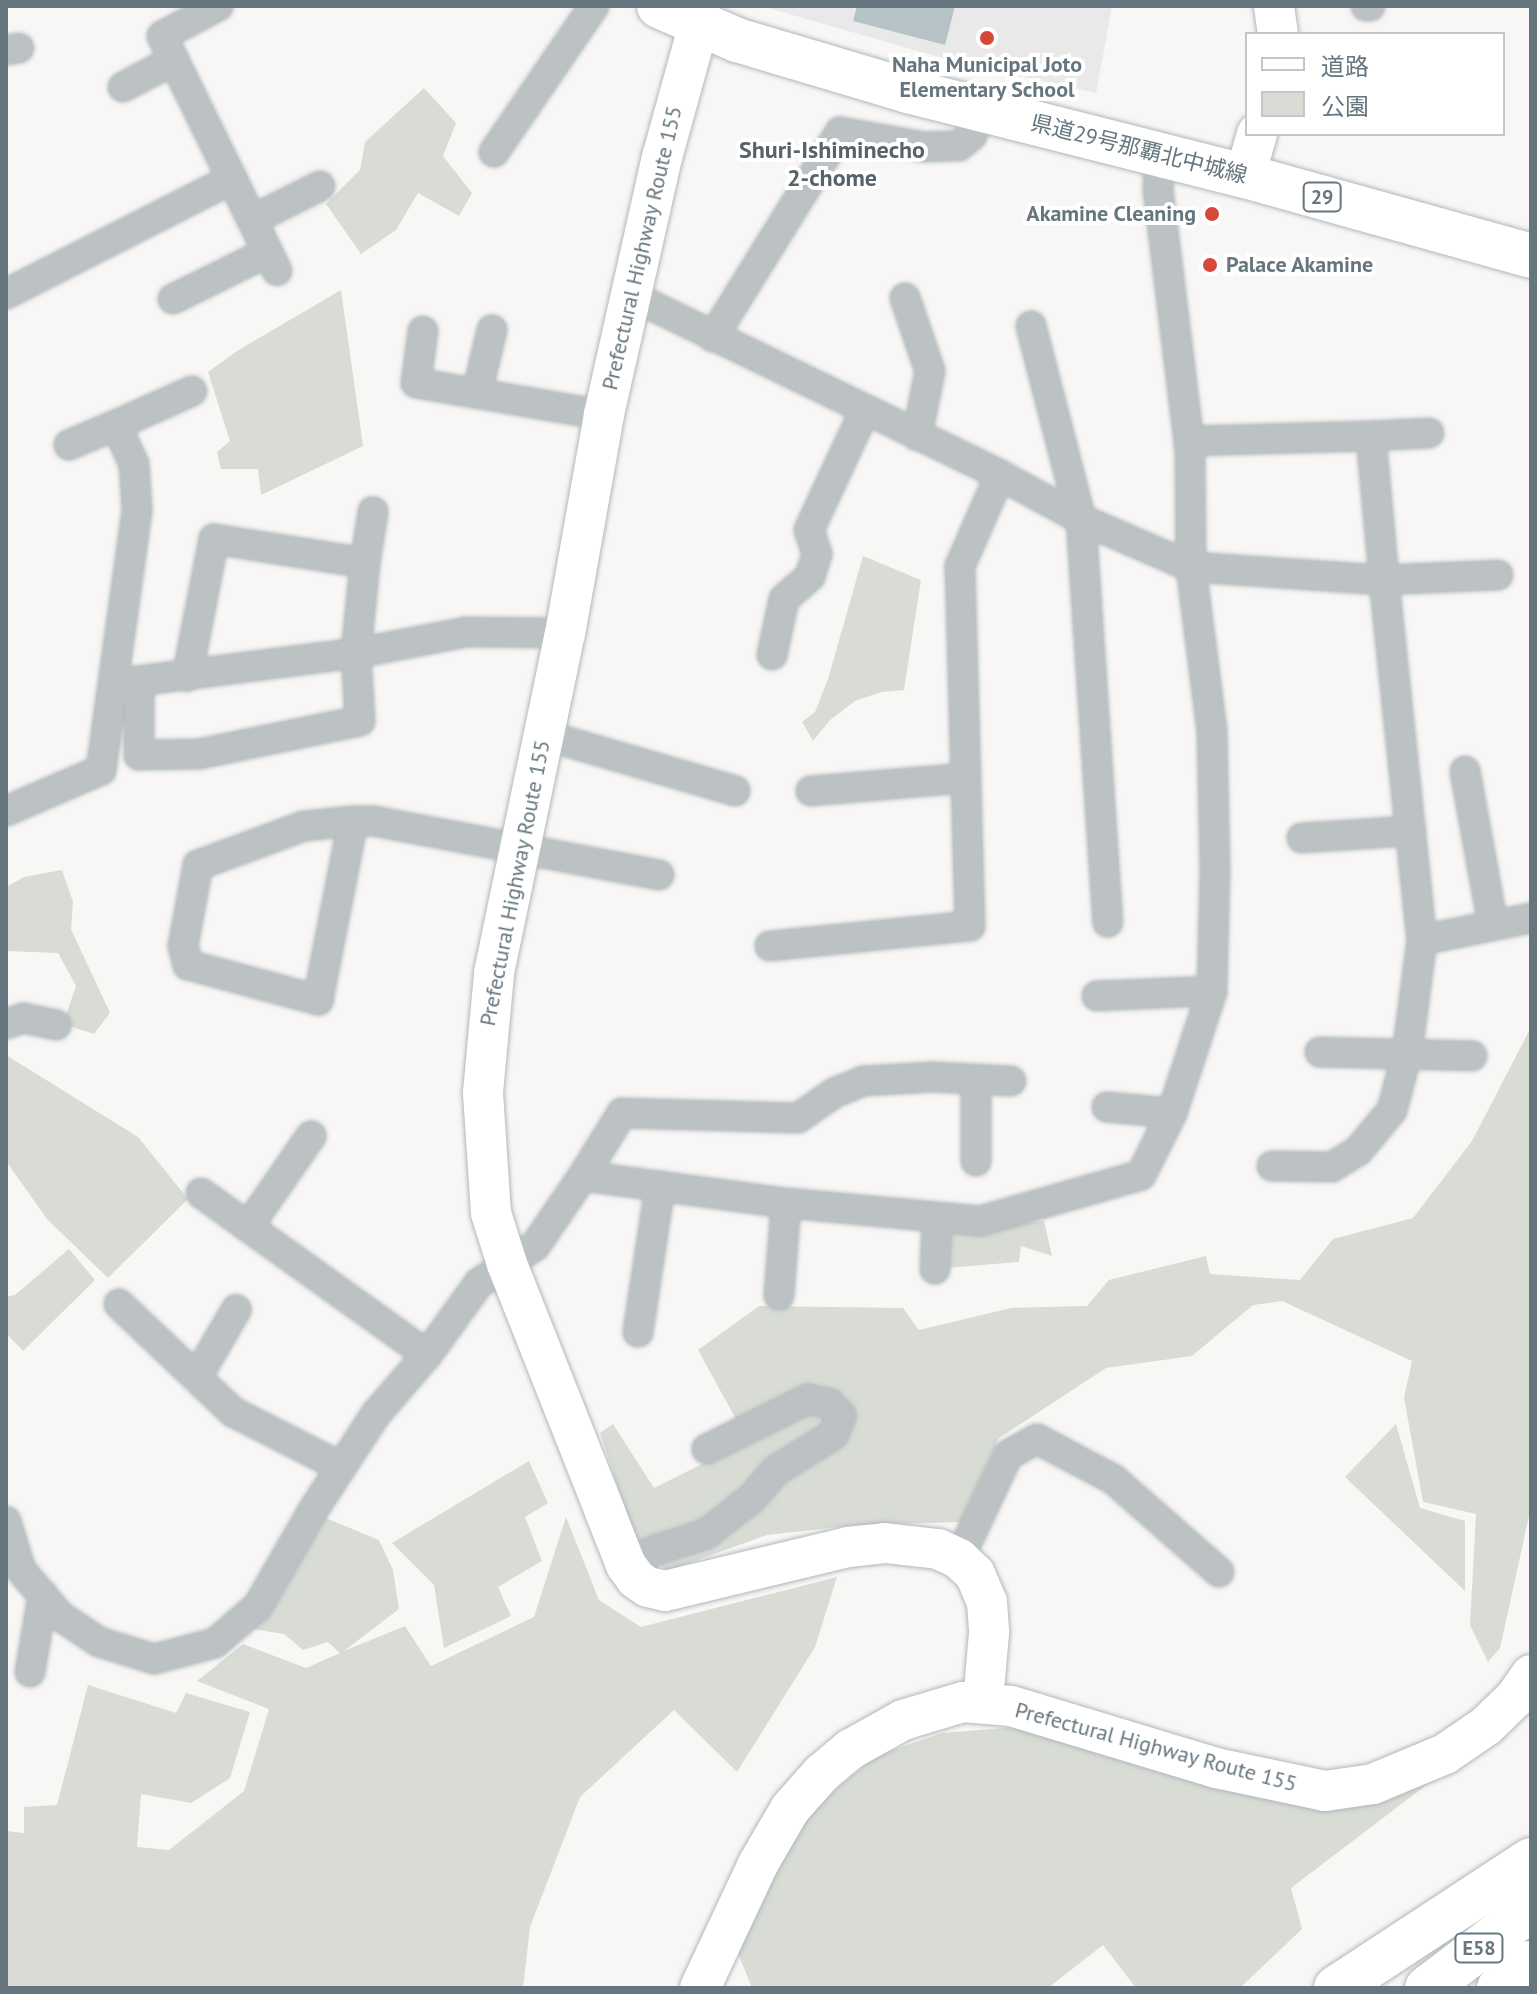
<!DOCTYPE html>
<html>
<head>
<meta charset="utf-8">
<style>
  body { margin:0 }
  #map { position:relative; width:1537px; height:1994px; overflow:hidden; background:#f8f7f5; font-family:"PT Sans","Noto Sans JP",sans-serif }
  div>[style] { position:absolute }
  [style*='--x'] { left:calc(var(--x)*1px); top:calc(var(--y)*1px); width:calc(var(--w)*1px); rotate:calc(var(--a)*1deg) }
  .built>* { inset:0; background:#e8e9e8 }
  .green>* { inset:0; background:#d8dcd5 }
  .water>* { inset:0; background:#b6c3c6 }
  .roads { filter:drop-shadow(0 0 2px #b1b8bb) drop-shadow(0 0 2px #b1b8bb) }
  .street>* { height:28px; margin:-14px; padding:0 14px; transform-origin:14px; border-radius:14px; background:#bcc2c4 }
  .secondary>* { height:40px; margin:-20px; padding:0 20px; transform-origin:20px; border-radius:20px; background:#fff }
  .primary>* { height:44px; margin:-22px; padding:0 22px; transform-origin:22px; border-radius:22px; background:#fff }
  .highway>* { height:44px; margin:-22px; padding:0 22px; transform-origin:22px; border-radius:22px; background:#fff }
  .dots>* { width:22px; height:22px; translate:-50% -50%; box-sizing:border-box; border:4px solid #fff; border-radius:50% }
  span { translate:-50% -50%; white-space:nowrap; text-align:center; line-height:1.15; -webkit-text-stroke:8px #fff; paint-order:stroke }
  .shield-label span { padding:2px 6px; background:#fff; border:2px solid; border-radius:6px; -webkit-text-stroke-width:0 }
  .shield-label { font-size:20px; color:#65767e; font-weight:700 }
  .poi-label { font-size:22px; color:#65767e; font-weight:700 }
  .right { translate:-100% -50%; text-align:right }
  .left { translate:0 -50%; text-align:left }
  .street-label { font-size:22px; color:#65767e }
  .neighbourhood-label { font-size:24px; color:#56646a; font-weight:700 }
  .frame { position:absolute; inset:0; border:8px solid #65767e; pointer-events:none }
  .legend { position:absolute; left:1245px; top:32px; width:260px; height:104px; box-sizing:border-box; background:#fff; border:2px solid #c1c8cb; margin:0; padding:10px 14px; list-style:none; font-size:24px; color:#65767e }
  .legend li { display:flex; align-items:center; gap:16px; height:40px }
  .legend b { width:40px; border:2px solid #c1c8cb }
</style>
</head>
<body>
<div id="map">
  <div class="built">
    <i style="clip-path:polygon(761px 6px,1112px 6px,1096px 93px,953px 61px)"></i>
  </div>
  <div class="green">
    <i style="clip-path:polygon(424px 88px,456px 123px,443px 156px,472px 193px,459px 216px,418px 193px,396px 230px,361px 254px,326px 204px,360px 170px,365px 142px)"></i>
    <i style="clip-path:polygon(341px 290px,363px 446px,261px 495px,258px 469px,221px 469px,217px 452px,230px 441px,208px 372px,237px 351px)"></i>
    <i style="clip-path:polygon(863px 556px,921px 580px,904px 690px,881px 692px,855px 701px,830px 720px,813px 741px,802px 722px,815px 712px,828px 679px)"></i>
    <i style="clip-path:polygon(62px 870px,73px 902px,71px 929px,110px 1013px,94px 1034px,63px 1024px,76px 986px,58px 953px,6px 951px,6px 887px,24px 877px)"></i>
    <i style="clip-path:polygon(1531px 1027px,1531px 1507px,1500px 1648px,1488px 1662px,1470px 1625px,1476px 1514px,1423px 1502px,1404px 1398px,1412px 1361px,1282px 1301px,1253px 1305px,1192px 1356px,1106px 1368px,999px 1438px,961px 1522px,857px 1525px,767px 1535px,667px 1571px,635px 1538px,600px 1433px,613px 1424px,654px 1488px,748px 1441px,698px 1350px,759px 1306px,903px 1308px,919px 1330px,1011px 1308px,1087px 1306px,1109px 1280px,1206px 1256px,1210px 1274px,1300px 1280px,1333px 1239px,1413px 1218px,1472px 1141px)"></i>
    <i style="clip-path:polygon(6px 1055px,138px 1137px,188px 1199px,108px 1278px,47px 1219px,6px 1161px)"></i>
    <i style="clip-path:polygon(1044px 1221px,1052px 1256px,1021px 1246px,1019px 1262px,946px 1268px,945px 1237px,953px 1229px)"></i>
    <i style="clip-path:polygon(69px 1249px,95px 1280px,23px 1351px,6px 1333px,6px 1297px,15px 1295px)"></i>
    <i style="clip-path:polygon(1396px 1424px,1420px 1508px,1465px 1521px,1465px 1591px,1345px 1477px)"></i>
    <i style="clip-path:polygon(529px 1461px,548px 1503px,525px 1517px,542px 1561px,498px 1587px,511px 1616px,444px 1648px,434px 1585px,392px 1543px)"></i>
    <i style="clip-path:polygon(321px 1516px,379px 1540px,393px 1570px,399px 1609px,344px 1651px,405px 1626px,431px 1666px,534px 1617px,566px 1517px,599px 1600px,641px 1627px,837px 1577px,815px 1647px,737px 1772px,674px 1710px,580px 1797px,530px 1927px,523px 1988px,6px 1988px,6px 1831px,24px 1833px,24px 1807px,57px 1805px,88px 1685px,176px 1713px,186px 1693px,250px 1712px,230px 1778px,191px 1803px,141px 1794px,137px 1847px,169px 1850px,244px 1791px,269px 1709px,197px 1681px,243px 1644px,306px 1668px,340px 1653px,328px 1642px,303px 1650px,284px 1634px,247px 1628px)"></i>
    <i style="clip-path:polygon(1017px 1727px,1385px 1800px,1429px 1783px,1291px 1888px,1302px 1929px,1240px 1988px,1136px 1988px,1103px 1945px,1048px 1988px,752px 1988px,738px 1953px,778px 1860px,813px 1808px,876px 1756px,942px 1733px)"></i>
  </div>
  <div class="water">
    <i style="clip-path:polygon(857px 6px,955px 6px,945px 45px,853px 21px)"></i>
  </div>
  <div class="roads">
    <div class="street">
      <i style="--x:1366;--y:6;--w:4;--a:0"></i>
      <i style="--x:6;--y:50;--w:13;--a:-9"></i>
      <i style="--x:123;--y:87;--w:58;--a:-27.9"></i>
      <i style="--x:494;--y:152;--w:177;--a:-55.6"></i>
      <i style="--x:232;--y:179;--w:102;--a:63.9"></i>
      <i style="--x:252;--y:220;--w:76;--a:-26.6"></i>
      <i style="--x:6;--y:294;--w:254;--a:-27"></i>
      <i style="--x:232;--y:179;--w:159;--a:-116.1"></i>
      <i style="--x:162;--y:36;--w:64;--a:-28.2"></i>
      <i style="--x:630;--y:295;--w:411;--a:25.9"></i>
      <i style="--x:1000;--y:475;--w:92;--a:28.5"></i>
      <i style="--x:1081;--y:519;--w:120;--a:23.6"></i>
      <i style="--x:1191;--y:567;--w:193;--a:3.9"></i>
      <i style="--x:1384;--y:580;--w:362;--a:84"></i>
      <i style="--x:1422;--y:940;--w:111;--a:-11.4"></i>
      <i style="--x:905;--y:298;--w:77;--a:71.1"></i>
      <i style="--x:930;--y:371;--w:66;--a:101.3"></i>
      <i style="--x:173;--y:299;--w:106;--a:-26.3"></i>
      <i style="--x:1031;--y:326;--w:199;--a:75.5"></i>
      <i style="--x:1081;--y:519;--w:404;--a:86.2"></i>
      <i style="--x:423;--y:331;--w:52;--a:97.7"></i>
      <i style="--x:416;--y:383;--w:191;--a:9.7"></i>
      <i style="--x:713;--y:337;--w:241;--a:-58.2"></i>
      <i style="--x:840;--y:132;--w:85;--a:10.1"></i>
      <i style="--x:924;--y:147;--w:35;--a:-2"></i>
      <i style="--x:959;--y:146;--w:17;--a:-40"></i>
      <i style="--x:972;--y:135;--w:27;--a:-75"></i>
      <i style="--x:477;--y:393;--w:65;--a:-76.6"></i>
      <i style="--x:1371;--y:436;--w:58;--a:-3"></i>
      <i style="--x:1189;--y:441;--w:182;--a:-1.6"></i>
      <i style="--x:1371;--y:436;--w:145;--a:84.8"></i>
      <i style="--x:1384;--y:580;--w:114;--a:-2.5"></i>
      <i style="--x:69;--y:445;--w:51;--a:-23.1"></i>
      <i style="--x:365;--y:563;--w:52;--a:-81.1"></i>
      <i style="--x:772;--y:655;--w:57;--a:-77.9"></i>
      <i style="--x:784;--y:599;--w:35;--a:-41"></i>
      <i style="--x:810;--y:576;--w:23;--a:-72"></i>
      <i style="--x:817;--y:554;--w:25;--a:-108"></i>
      <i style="--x:809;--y:530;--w:132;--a:-65"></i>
      <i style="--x:139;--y:681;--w:74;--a:90"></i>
      <i style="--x:139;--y:755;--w:60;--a:-1"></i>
      <i style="--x:199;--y:754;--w:164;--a:-11.6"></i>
      <i style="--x:360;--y:721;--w:68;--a:-93.4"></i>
      <i style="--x:356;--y:653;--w:90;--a:-84.3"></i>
      <i style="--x:365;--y:563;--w:153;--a:-171"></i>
      <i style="--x:214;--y:539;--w:140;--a:101.1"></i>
      <i style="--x:122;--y:683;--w:243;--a:-7.3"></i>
      <i style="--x:363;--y:652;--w:105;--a:-11"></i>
      <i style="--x:466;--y:632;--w:99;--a:0.6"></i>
      <i style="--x:544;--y:735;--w:199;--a:16.3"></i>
      <i style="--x:1465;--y:771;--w:157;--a:79.7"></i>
      <i style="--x:811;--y:791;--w:155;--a:-4.8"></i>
      <i style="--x:6;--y:811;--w:103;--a:-23.3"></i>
      <i style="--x:101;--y:770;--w:263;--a:-82.1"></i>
      <i style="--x:137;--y:509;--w:45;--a:-93.8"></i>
      <i style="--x:134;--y:464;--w:43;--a:-114.8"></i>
      <i style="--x:116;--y:425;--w:83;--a:-24.1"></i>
      <i style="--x:353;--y:821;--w:49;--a:174.2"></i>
      <i style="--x:304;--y:826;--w:113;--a:159.8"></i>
      <i style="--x:198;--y:865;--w:82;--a:100.5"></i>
      <i style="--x:183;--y:946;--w:20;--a:75"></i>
      <i style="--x:188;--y:965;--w:135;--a:15.1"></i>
      <i style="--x:318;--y:1000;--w:182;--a:-78.9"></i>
      <i style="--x:353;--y:821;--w:21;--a:0"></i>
      <i style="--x:374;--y:821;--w:290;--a:10.7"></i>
      <i style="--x:1302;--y:838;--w:109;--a:-3.7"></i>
      <i style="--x:770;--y:946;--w:201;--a:-5.7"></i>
      <i style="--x:970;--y:926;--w:360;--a:-91.6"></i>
      <i style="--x:960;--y:566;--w:99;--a:-66.3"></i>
      <i style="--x:1097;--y:996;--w:115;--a:-2.5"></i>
      <i style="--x:6;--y:1024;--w:18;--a:-19"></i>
      <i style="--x:23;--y:1018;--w:34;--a:12"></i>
      <i style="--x:1320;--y:1052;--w:152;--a:1.5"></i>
      <i style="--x:976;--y:1080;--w:81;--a:90"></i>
      <i style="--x:1107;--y:1107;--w:65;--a:5.3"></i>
      <i style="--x:1272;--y:1166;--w:60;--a:1"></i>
      <i style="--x:1332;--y:1167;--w:31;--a:-32"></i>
      <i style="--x:1358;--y:1151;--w:53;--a:-50.3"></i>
      <i style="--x:1392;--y:1110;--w:58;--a:-75"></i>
      <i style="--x:1407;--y:1054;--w:115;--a:-82.5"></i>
      <i style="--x:583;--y:1176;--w:74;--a:-58.2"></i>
      <i style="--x:622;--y:1113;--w:176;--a:1.6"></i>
      <i style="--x:798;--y:1118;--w:44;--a:-34.8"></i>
      <i style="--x:834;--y:1093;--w:31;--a:-22"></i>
      <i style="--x:863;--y:1081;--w:70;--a:-3.3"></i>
      <i style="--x:933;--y:1077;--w:78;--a:2.9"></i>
      <i style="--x:201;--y:1193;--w:278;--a:35.6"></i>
      <i style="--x:248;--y:1227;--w:111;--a:-55.3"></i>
      <i style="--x:935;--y:1269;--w:49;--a:-87.7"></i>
      <i style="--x:779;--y:1295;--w:92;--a:-85.6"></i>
      <i style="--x:119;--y:1304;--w:157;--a:43.5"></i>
      <i style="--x:233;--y:1412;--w:121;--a:27"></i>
      <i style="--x:638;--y:1332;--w:148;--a:-81.4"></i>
      <i style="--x:197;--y:1377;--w:78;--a:-59.8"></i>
      <i style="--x:6;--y:1521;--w:51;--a:73"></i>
      <i style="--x:21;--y:1570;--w:60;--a:49.7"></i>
      <i style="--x:60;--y:1616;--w:47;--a:33.7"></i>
      <i style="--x:99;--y:1642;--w:58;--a:17.2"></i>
      <i style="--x:154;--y:1659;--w:63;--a:-14.7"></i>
      <i style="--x:215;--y:1643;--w:57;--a:-40.7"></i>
      <i style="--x:258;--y:1606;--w:108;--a:-60.1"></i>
      <i style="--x:312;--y:1512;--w:117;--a:-56.9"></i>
      <i style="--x:376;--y:1414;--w:78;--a:-49.2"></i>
      <i style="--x:427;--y:1355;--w:89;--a:-54.2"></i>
      <i style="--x:479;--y:1283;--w:67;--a:-33.5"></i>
      <i style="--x:535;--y:1246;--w:85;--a:-55.6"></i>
      <i style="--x:583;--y:1176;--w:205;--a:7.6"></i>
      <i style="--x:786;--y:1203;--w:195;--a:5.3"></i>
      <i style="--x:980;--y:1221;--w:167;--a:-15.9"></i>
      <i style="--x:1141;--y:1175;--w:69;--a:-63.4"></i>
      <i style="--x:1172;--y:1113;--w:128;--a:-71.8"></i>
      <i style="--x:1212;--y:991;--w:119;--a:-88.6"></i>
      <i style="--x:1215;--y:872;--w:141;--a:-91.2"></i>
      <i style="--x:1212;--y:731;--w:165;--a:-97.3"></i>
      <i style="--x:1191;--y:567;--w:117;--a:-90.5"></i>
      <i style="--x:1190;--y:450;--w:261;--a:-97"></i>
      <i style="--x:1158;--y:191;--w:36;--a:-88"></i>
      <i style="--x:959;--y:1559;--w:115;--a:-64.8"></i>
      <i style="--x:1008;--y:1455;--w:33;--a:-29"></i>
      <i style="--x:1037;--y:1439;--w:86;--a:27.8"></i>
      <i style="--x:1113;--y:1479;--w:141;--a:41.3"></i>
      <i style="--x:626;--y:1565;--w:30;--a:-27"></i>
      <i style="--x:653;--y:1551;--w:56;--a:-17.8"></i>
      <i style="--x:706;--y:1534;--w:57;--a:-37.9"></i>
      <i style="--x:751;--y:1499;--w:37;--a:-49"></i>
      <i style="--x:775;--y:1471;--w:68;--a:-31.8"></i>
      <i style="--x:833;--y:1435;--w:21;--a:-67"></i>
      <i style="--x:841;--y:1416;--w:16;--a:-133"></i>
      <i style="--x:830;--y:1404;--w:23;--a:-167"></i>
      <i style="--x:808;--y:1399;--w:113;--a:153.7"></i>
      <i style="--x:30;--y:1672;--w:78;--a:-80.4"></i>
    </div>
    <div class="secondary">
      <i style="--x:1274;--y:6;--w:28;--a:82"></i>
      <i style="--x:699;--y:24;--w:138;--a:105.5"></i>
      <i style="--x:662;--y:157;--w:264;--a:102.7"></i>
      <i style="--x:604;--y:415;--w:221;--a:100.1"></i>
      <i style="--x:565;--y:633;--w:348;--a:101.8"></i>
      <i style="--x:494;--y:974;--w:120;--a:95.3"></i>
      <i style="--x:483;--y:1093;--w:120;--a:86.2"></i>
      <i style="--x:491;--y:1213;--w:53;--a:72.6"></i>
      <i style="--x:507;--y:1264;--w:267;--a:68.4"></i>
      <i style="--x:605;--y:1512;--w:57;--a:68.4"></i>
      <i style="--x:626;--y:1565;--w:17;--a:54"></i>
      <i style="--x:636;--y:1579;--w:14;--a:34"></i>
      <i style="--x:648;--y:1587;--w:17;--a:13"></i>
      <i style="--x:665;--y:1591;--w:188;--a:-13.5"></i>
      <i style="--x:848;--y:1547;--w:37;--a:-6"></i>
      <i style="--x:885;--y:1543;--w:53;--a:6.5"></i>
      <i style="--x:938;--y:1549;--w:23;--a:25"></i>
      <i style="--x:959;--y:1559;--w:22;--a:43"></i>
      <i style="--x:975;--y:1574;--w:30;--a:67"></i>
      <i style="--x:987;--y:1602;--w:31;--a:86"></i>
      <i style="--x:989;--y:1633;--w:69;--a:95"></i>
      <i style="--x:1245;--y:176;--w:44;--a:-74.1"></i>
      <i style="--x:700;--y:1988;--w:137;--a:-64.9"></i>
      <i style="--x:758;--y:1864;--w:64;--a:-59.8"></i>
      <i style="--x:790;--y:1809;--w:48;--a:-48.4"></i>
      <i style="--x:822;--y:1773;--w:38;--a:-40"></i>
      <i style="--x:851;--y:1749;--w:60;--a:-29.1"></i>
      <i style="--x:903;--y:1720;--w:63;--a:-16.7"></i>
      <i style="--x:963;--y:1702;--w:48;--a:4.8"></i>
      <i style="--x:1011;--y:1706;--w:214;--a:16.8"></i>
      <i style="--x:1216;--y:1768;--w:111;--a:11.9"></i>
      <i style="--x:1325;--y:1791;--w:49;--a:-8.3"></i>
      <i style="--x:1373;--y:1784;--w:78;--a:-22.6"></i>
      <i style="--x:1445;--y:1754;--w:50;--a:-34.3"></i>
      <i style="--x:1486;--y:1726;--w:40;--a:-44"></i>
      <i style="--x:1515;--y:1698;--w:28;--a:-55"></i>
    </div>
    <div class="primary">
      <i style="--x:659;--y:6;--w:85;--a:23.6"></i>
      <i style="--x:737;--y:40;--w:178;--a:16.6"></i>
      <i style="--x:908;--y:91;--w:348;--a:14.2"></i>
      <i style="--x:1245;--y:176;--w:297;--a:15.6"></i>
    </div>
    <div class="highway">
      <i style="--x:1336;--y:1988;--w:233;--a:-33.3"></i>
      <i style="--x:1427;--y:1988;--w:131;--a:-37.2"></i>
      <i style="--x:1499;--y:1988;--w:41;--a:-38"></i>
    </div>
  </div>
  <div class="dots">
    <i style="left:987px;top:38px;background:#d64837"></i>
    <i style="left:1212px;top:214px;background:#d64837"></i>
    <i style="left:1210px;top:265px;background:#d64837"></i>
  </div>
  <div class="shield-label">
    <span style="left:1322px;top:197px">29</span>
    <span style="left:1479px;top:1948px">E58</span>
  </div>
  <div class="poi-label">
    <span style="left:987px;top:77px">Naha Municipal Joto<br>Elementary School</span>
    <span class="right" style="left:1196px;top:214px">Akamine Cleaning</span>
    <span class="left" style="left:1226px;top:265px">Palace Akamine</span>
  </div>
  <div class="street-label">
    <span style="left:1139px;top:149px;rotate:14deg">県道29号那覇北中城線</span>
    <span style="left:642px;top:248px;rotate:-77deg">Prefectural Highway Route 155</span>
    <span style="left:515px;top:883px;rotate:-79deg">Prefectural Highway Route 155</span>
    <span style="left:1156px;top:1747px;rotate:15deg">Prefectural Highway Route 155</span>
  </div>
  <div class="neighbourhood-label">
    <span style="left:832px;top:164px">Shuri-Ishiminecho<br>2-chome</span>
  </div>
  <div class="frame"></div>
  <ul class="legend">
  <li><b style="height:10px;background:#fff"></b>道路</li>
  <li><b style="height:22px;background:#d8dcd5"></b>公園</li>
  </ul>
</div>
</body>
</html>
